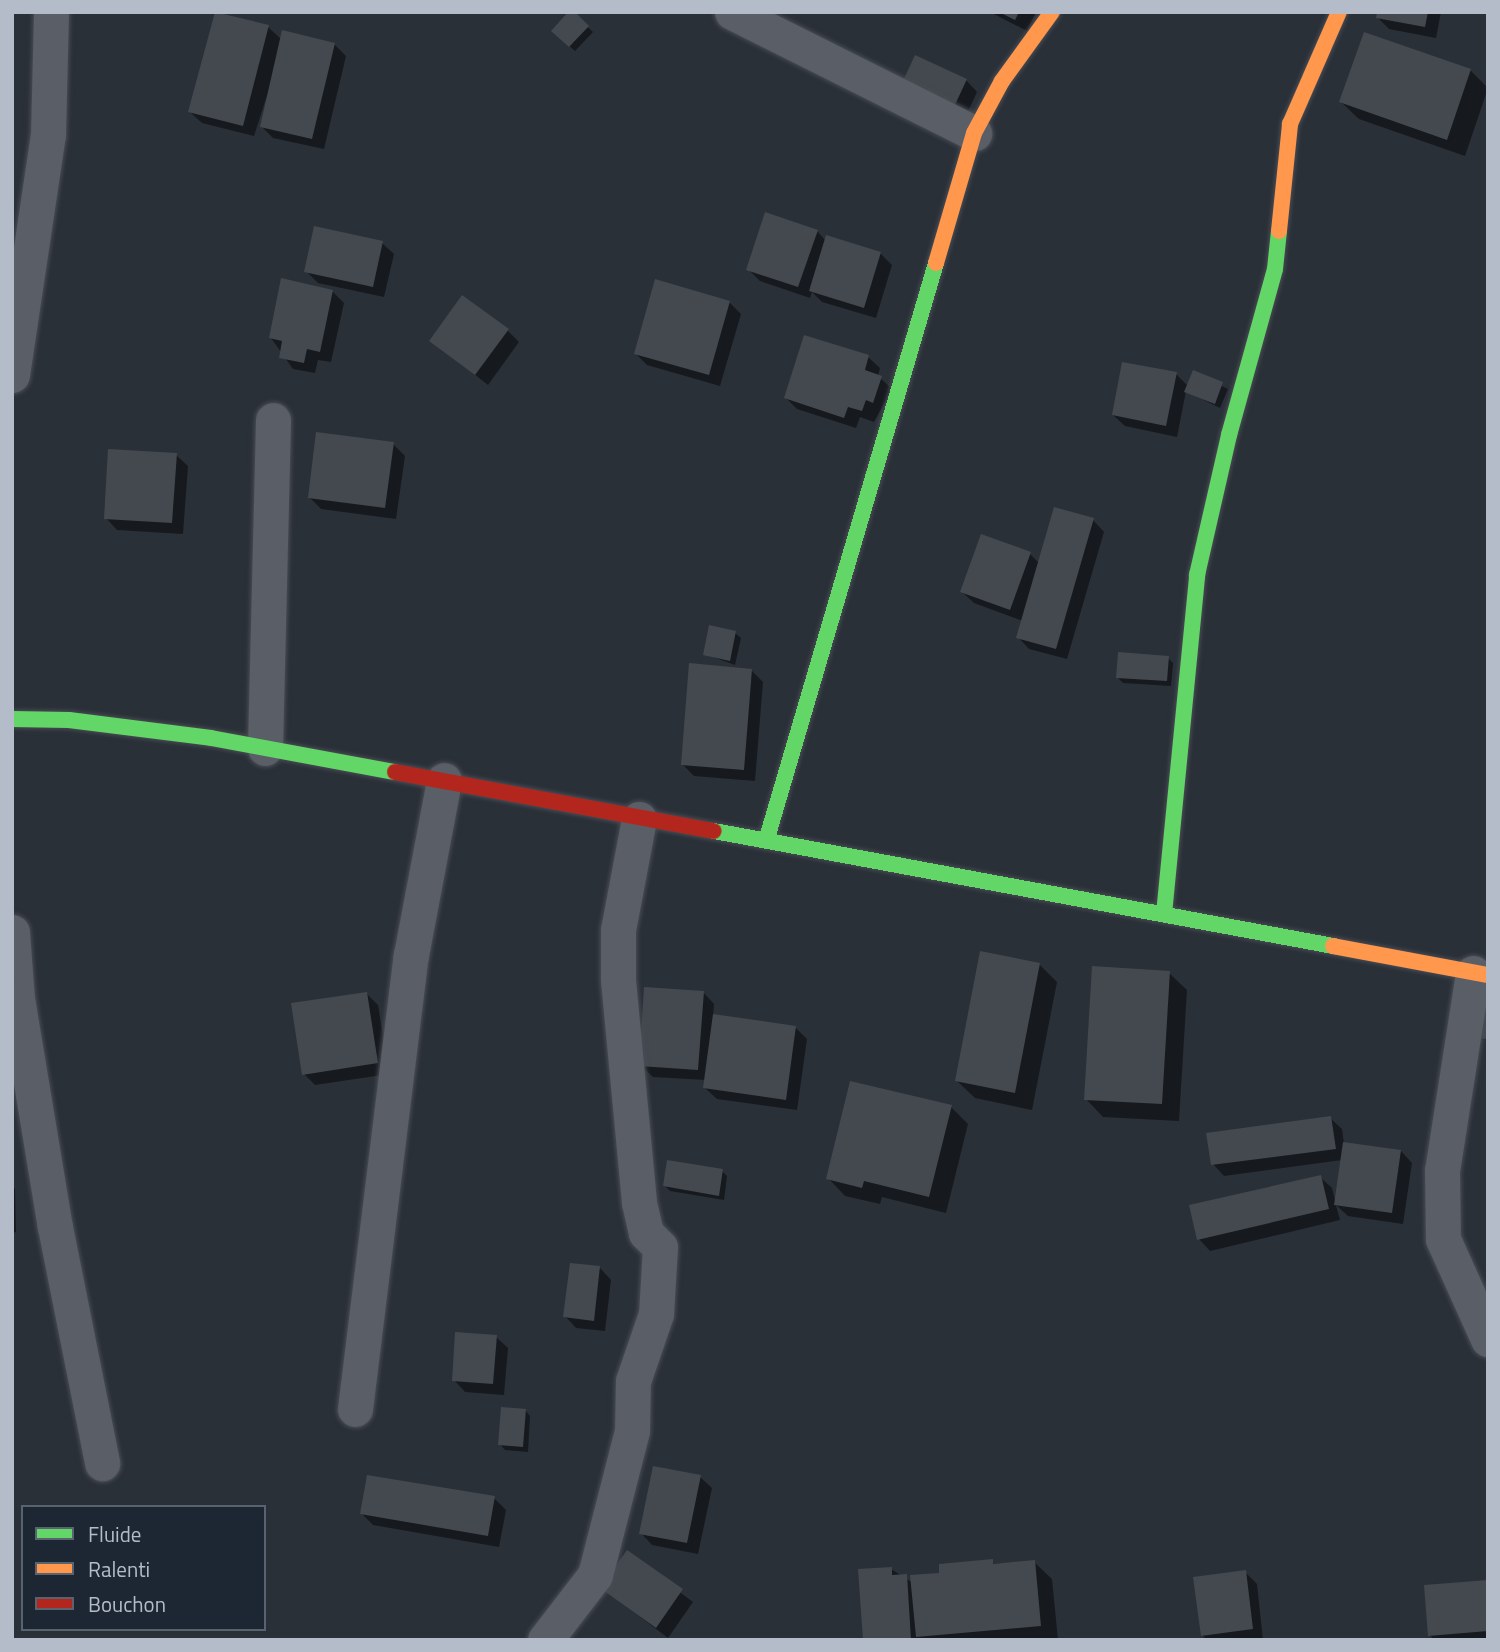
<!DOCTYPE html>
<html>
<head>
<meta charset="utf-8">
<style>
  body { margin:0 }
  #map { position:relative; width:1500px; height:1652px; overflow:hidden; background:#2a3038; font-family:"Titillium Web",sans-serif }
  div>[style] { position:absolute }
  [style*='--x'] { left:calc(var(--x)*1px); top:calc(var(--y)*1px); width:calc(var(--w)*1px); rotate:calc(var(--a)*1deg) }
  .shadow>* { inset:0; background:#0007 }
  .building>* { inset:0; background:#444950 }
  .roads { filter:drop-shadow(0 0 2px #484c53) drop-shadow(0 0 2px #484c53) }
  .street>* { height:35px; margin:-17.5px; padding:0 17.5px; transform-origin:17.5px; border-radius:17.5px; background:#5a5e66 }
  .fast>* { height:16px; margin:-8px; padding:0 8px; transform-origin:8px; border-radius:8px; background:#63d668 }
  .slow>* { height:16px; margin:-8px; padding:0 8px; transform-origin:8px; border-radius:8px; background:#ff974d }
  .jam>* { height:16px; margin:-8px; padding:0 8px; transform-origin:8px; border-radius:8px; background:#b3261e }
  span { translate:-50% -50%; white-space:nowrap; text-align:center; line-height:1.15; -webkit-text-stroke:6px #1d2633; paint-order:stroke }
  .frame { position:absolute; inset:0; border:14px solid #b4bcc9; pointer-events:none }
  .legend { position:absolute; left:21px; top:1505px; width:245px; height:126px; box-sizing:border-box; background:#1d2633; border:2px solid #59626f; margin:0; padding:9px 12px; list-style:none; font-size:21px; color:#b4bcc9 }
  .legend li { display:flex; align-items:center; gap:14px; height:35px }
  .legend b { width:35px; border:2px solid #59626f }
</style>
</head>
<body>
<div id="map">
  <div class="shadow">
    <i style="clip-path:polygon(572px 12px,593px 32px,575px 51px,553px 31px)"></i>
    <i style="clip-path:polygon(990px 12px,1036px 12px,1027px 31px)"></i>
    <i style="clip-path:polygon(1379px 12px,1441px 12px,1436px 38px,1389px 29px,1378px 18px)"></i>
    <i style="clip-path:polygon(268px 27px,282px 40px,334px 44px,346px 56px,324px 149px,273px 138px,262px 127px,273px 77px,254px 136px,202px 123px,190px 112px)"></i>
    <i style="clip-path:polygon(1470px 70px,1488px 88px,1465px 156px,1359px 119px,1341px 102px)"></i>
    <i style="clip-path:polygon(966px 80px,977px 92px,965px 118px,915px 95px)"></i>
    <i style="clip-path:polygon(817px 231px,826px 241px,880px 253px,892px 265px,876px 318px,822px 302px,812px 292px,810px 298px,760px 281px,748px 269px)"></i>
    <i style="clip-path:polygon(382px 243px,394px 254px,384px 297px,318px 283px,306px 271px)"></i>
    <i style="clip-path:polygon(332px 291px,344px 303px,331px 362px,318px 360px,315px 373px,293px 369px,271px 338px)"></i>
    <i style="clip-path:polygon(729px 302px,741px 314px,720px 386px,647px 365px,635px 353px)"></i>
    <i style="clip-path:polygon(508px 331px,519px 342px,488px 385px,431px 340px)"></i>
    <i style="clip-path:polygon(868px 357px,880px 368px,878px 376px,892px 389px,874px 422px,860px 417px,856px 428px,797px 409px,786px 398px)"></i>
    <i style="clip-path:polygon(1194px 373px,1228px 389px,1220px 408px,1186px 391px,1177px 437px,1125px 426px,1113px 415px,1176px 374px,1188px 386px)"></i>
    <i style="clip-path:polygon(393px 444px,405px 456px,396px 519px,321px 509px,310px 498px)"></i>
    <i style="clip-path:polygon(176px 455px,188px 466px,183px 534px,117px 530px,106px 518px)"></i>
    <i style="clip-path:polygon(1093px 520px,1104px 532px,1067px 659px,1029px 649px,1018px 637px,1023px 621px,974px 603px,962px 592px,1030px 554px,1040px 564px)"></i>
    <i style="clip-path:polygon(735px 633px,741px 638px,735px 665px,705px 654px)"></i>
    <i style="clip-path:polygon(1168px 658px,1173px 663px,1171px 686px,1123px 683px,1117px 677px)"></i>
    <i style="clip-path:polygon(751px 670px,763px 682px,755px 781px,694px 776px,683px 765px)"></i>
    <i style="clip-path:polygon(1039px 964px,1057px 982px,1032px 1110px,975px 1098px,957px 1081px)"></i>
    <i style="clip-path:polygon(1169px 973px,1187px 990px,1179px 1121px,1103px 1117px,1086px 1099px)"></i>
    <i style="clip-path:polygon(703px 992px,714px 1004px,713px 1016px,795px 1027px,807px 1039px,797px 1110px,717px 1099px,705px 1088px,706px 1080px,653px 1077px,641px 1065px)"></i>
    <i style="clip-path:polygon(367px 994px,378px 1005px,389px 1074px,315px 1085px,304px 1074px)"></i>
    <i style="clip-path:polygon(951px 1107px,968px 1124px,946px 1213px,882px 1197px,880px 1204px,845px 1196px,828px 1178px)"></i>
    <i style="clip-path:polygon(1330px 1118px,1342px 1129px,1344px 1144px,1401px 1151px,1412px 1163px,1403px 1224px,1348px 1216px,1336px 1205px,1340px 1220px,1210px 1251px,1199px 1239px,1320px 1177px,1332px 1188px,1336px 1204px,1342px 1160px,1224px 1176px,1213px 1164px)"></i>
    <i style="clip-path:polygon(722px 1171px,727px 1176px,724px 1200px,670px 1191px,665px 1186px)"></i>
    <i style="clip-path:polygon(12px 1186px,15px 1189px,16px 1232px,12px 1233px)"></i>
    <i style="clip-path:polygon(600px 1268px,611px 1280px,605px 1331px,576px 1328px,565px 1316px)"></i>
    <i style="clip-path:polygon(496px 1337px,508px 1348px,504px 1395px,465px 1392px,454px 1380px)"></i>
    <i style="clip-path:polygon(525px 1410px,530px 1416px,528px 1452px,505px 1450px,500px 1444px)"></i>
    <i style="clip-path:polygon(700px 1477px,712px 1488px,698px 1554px,652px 1545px,641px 1533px)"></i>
    <i style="clip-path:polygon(494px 1498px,506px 1510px,499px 1547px,373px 1525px,362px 1514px)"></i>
    <i style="clip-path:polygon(627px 1553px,693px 1602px,668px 1638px,602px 1588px)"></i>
    <i style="clip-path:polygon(1034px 1562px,1052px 1579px,1058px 1640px,865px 1640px,891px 1569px,913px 1583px,941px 1574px,941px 1566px)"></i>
    <i style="clip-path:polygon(1245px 1572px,1257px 1584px,1263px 1640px,1207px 1640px,1202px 1635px)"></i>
    <i style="clip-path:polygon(1488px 1582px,1488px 1640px,1434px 1640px,1430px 1635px)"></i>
  </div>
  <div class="building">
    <i style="clip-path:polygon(215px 12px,269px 25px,243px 126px,188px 112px)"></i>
    <i style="clip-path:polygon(568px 12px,575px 12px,589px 26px,569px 47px,551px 31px)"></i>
    <i style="clip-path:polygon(999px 12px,1019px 12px,1015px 20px)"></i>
    <i style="clip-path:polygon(1377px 12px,1428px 12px,1425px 27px,1376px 18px)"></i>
    <i style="clip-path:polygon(282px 30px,335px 43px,312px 139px,260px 127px)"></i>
    <i style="clip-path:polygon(1364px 32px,1471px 69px,1447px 140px,1339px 102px)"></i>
    <i style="clip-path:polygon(915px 55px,967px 79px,954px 107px,902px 83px)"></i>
    <i style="clip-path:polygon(765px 212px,818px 230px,798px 287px,746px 270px)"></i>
    <i style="clip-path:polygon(314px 226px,383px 241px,373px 287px,304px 272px)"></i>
    <i style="clip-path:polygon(826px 235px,881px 252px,864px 308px,809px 291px)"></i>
    <i style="clip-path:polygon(281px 278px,333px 290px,320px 352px,307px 349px,304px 363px,279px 358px,282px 341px,269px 338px)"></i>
    <i style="clip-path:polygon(655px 279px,730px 301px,709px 375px,634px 354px)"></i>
    <i style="clip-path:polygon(462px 295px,509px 329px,475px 375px,429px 341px)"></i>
    <i style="clip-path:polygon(804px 335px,869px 355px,865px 370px,882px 376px,873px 403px,866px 400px,862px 411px,848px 407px,844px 418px,784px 398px)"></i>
    <i style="clip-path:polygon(1122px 362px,1177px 372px,1166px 426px,1112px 415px)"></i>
    <i style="clip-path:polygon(1193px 370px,1223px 382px,1215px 404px,1184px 392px)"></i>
    <i style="clip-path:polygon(316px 432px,394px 442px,385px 508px,308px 498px)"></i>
    <i style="clip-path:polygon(108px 449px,177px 453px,172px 523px,104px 519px)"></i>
    <i style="clip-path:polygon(1054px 507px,1094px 518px,1056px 649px,1016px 638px)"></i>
    <i style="clip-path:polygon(981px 534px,1031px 552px,1010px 610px,960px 592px)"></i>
    <i style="clip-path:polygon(709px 625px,736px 631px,730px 661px,703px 655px)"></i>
    <i style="clip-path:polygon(1118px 652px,1169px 656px,1167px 681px,1116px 678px)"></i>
    <i style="clip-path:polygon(689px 663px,752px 669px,744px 770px,681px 765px)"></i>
    <i style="clip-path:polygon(980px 951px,1040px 963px,1015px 1093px,955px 1081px)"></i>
    <i style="clip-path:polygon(1092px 966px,1170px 971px,1162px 1104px,1084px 1100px)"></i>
    <i style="clip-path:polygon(644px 987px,704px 991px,698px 1070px,639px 1066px)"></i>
    <i style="clip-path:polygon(367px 992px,378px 1063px,302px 1075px,291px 1003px)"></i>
    <i style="clip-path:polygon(1480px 996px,1488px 997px,1488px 1039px,1477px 1038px)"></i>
    <i style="clip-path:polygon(713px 1014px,796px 1026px,786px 1100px,703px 1088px)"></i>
    <i style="clip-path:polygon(850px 1081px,952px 1105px,929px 1197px,864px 1181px,862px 1188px,826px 1179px)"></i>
    <i style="clip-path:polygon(1331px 1116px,1336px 1149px,1211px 1165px,1206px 1133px)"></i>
    <i style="clip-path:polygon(1343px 1142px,1401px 1150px,1392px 1213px,1334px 1205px)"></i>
    <i style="clip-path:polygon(667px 1160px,723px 1169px,719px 1196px,663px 1186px)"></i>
    <i style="clip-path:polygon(1321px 1175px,1329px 1209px,1197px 1240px,1189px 1205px)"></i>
    <i style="clip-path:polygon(570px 1263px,600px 1266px,594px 1321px,563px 1317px)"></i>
    <i style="clip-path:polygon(455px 1332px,497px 1335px,493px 1384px,452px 1381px)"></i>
    <i style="clip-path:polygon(501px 1407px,526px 1409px,523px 1447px,498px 1445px)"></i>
    <i style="clip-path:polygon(653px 1466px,701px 1475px,687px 1543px,639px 1534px)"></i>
    <i style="clip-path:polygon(367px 1475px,495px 1496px,488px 1536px,360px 1514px)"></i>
    <i style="clip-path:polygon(627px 1550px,683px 1589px,656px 1628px,600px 1588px)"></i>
    <i style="clip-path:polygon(993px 1559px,993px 1564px,1035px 1560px,1041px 1626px,916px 1637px,910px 1575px,939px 1573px,939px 1564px)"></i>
    <i style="clip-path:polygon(892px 1567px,892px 1575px,907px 1574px,911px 1640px,863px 1640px,858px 1569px)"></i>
    <i style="clip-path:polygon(1246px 1570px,1253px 1629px,1201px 1636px,1193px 1577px)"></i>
    <i style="clip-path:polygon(1488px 1580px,1488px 1631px,1428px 1636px,1424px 1585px)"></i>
  </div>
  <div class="roads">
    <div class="street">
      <i style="--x:732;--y:12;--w:271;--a:26.6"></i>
      <i style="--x:12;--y:375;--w:243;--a:-81.5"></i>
      <i style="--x:48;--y:135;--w:123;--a:-88.6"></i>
      <i style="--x:265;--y:748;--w:328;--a:-88.6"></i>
      <i style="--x:12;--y:932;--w:66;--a:85.7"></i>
      <i style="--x:17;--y:998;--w:232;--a:80.6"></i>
      <i style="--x:55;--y:1227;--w:241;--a:78.7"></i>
      <i style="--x:1473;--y:973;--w:199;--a:98.9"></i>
      <i style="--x:1442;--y:1170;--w:69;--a:89.2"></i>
      <i style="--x:1443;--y:1239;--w:110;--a:65.8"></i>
      <i style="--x:355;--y:1409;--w:457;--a:-83"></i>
      <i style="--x:411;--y:955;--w:178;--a:-79.3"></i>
      <i style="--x:545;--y:1640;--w:82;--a:-52.4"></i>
      <i style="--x:595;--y:1575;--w:149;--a:-75.6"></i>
      <i style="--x:632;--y:1431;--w:50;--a:-88.9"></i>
      <i style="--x:633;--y:1381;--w:71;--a:-71.1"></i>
      <i style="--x:656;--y:1314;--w:67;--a:-86.6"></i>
      <i style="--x:660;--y:1247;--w:20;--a:-135"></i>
      <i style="--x:646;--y:1233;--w:32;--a:-103"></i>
      <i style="--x:639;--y:1202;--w:223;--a:-95.4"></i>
      <i style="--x:618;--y:980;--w:50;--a:-90"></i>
      <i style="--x:618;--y:930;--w:113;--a:-79.3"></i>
    </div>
    <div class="fast">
      <i style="--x:12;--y:719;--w:57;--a:1"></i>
      <i style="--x:69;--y:720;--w:143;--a:7.2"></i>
      <i style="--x:211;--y:738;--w:187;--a:10.5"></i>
      <i style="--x:714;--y:831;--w:630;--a:10.52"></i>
      <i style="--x:767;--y:838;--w:599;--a:-73.62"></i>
      <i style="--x:1164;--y:914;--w:341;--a:-84.4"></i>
      <i style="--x:1197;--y:575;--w:144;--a:-77.1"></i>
      <i style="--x:1229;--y:435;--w:172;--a:-74.5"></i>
      <i style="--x:1275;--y:269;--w:38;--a:-84"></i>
    </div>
    <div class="slow">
      <i style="--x:1279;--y:231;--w:108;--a:-84.1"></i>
      <i style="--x:1290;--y:124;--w:122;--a:-66.4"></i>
      <i style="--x:936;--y:263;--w:135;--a:-73.7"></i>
      <i style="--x:974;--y:133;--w:59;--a:-61.7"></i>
      <i style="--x:1002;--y:81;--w:85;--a:-54.1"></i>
      <i style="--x:1333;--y:946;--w:158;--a:10.6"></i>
    </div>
    <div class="jam">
      <i style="--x:395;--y:772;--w:324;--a:10.5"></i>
    </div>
  </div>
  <div class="frame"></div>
  <ul class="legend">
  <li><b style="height:9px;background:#63d668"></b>Fluide</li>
  <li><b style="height:9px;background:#ff974d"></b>Ralenti</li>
  <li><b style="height:9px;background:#b3261e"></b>Bouchon</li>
  </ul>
</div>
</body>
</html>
